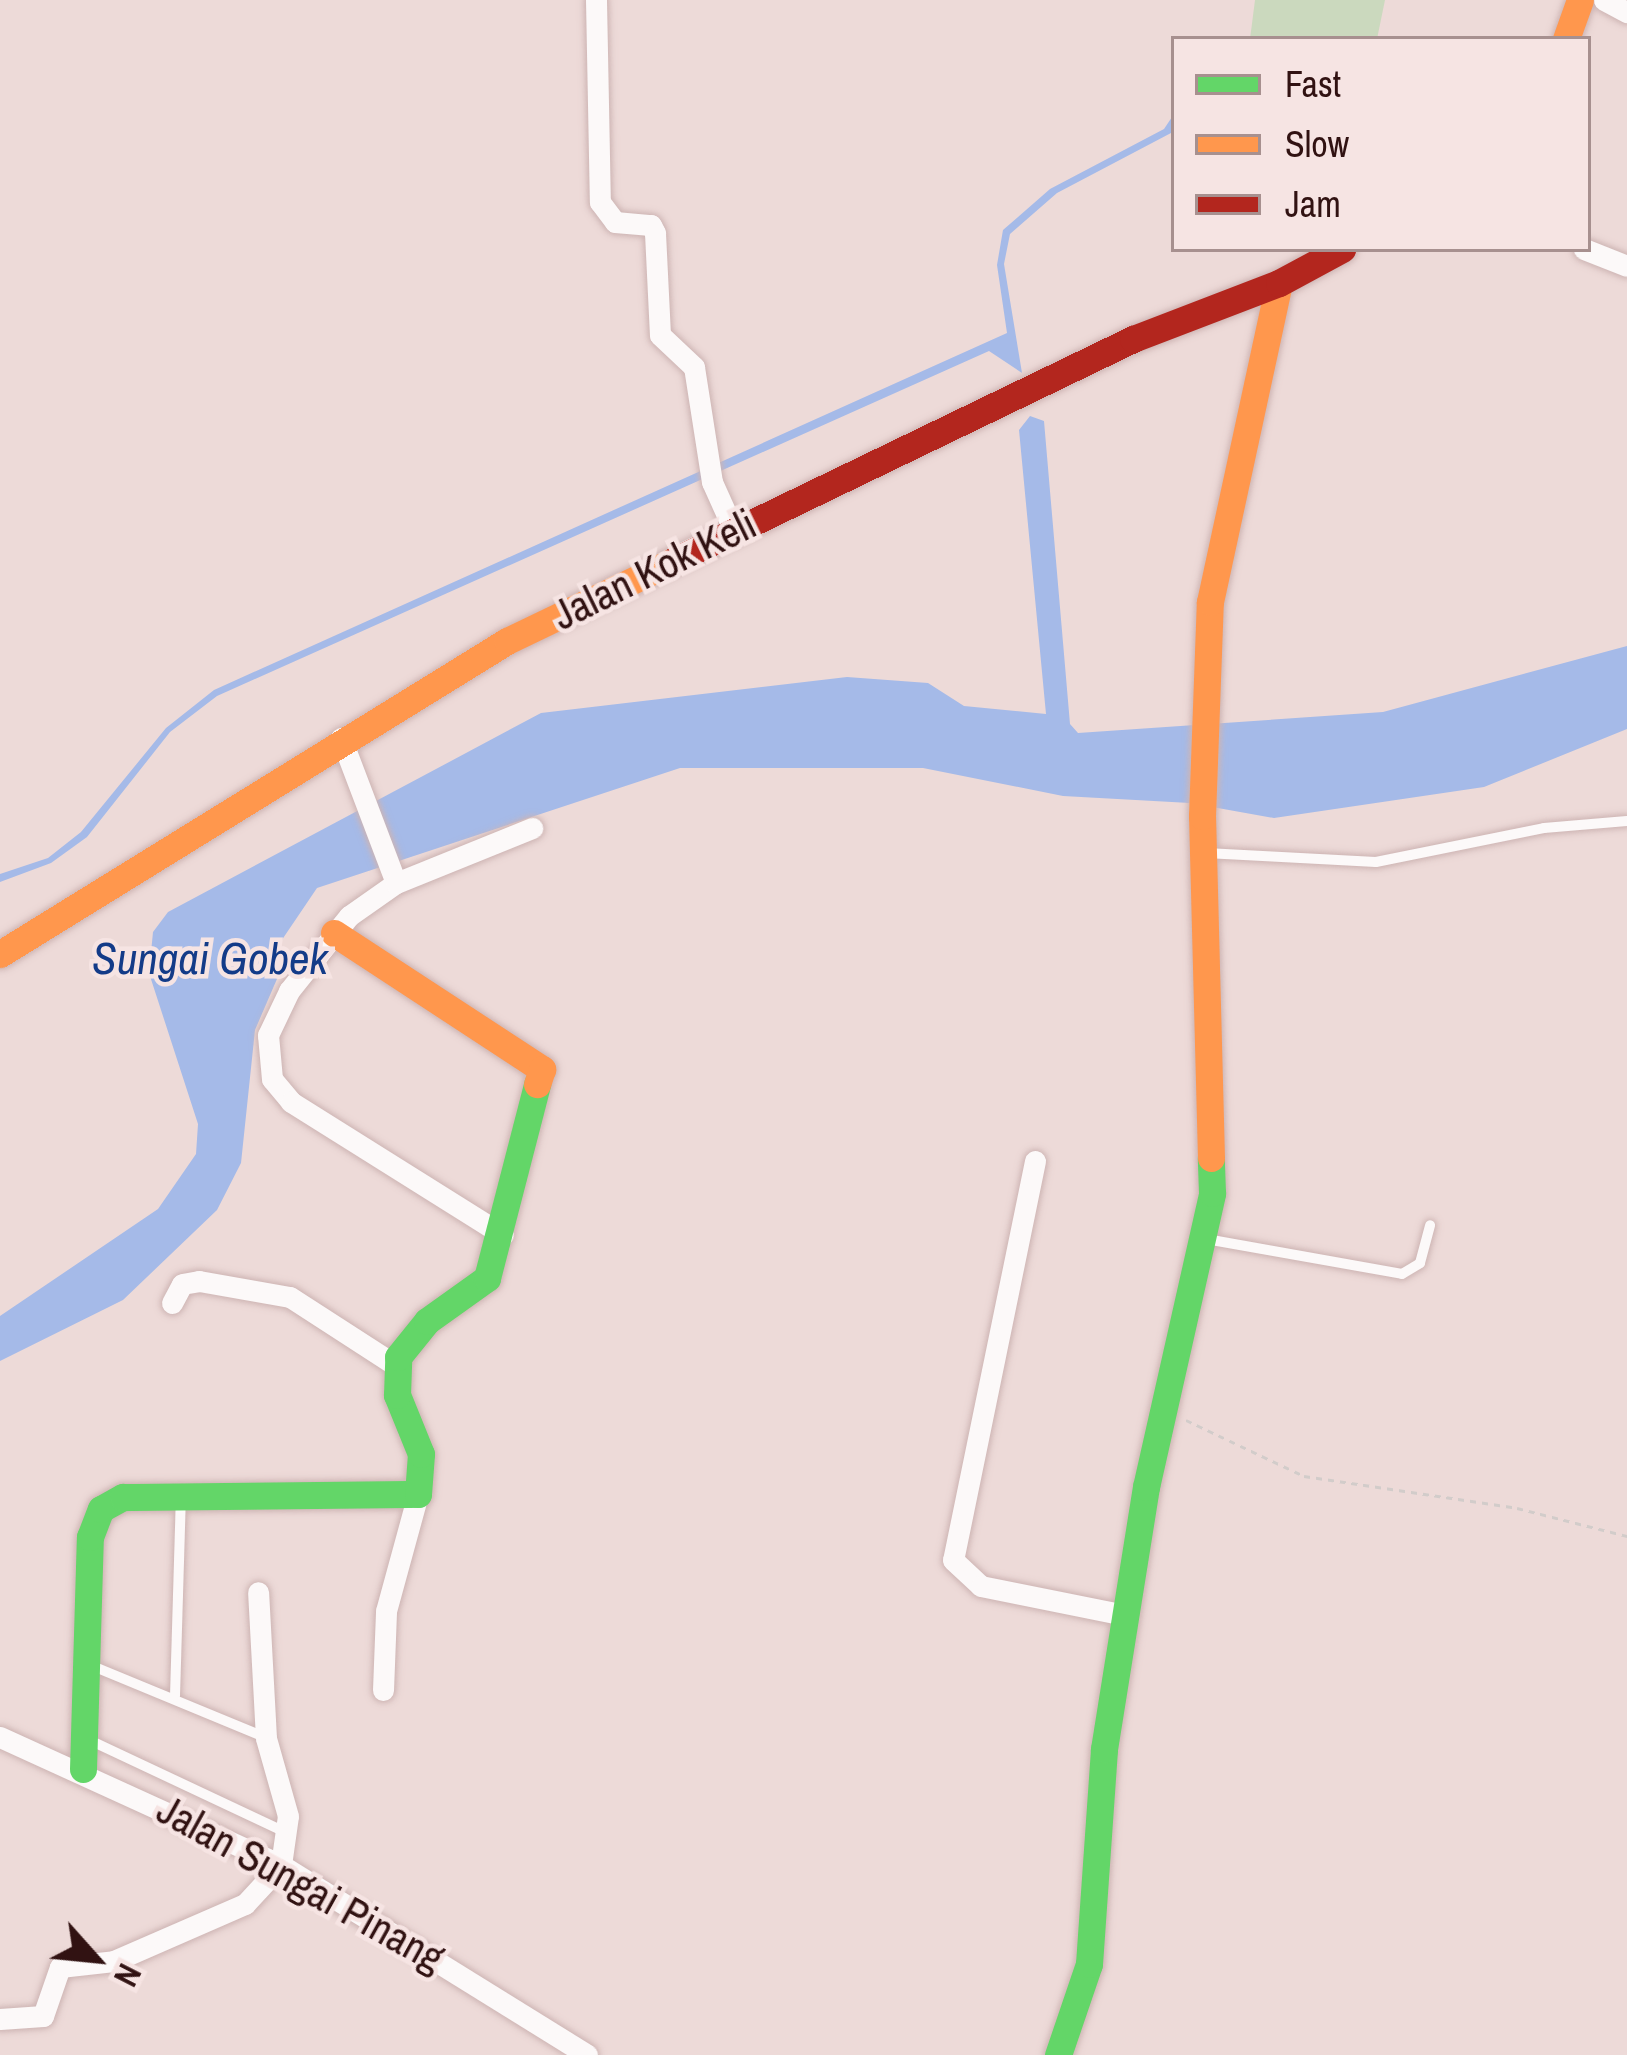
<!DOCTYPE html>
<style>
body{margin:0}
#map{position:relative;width:1627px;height:2055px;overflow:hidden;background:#eddad8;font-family:"Archivo Narrow",sans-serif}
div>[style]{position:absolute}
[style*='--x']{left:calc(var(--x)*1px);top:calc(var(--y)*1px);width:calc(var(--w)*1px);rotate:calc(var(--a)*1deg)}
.green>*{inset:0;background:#cbd9be}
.water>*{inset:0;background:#a5bae8}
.path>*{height:3px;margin-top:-1.5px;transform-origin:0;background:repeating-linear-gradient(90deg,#d2ccca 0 6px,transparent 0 12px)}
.roads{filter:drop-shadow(0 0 3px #cdb4b3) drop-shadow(0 0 3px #cdb4b3)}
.lane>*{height:10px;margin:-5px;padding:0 5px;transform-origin:5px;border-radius:5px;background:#fcf9f9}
.street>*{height:21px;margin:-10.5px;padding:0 10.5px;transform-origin:10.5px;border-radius:10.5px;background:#fcf9f9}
.fast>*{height:27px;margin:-13.5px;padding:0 13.5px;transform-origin:13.5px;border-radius:13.5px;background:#63d668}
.slow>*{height:27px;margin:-13.5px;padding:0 13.5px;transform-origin:13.5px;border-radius:13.5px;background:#ff974d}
.jam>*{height:27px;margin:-13.5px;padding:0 13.5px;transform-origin:13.5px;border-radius:13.5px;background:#b3261e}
span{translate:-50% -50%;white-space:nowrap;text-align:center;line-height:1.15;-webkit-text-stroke:9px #f6e4e3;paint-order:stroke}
.street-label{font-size:42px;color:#311212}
.water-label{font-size:45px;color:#133b88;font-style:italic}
.legend{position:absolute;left:1171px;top:36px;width:420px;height:216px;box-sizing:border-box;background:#f6e4e3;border:3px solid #a7908f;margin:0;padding:15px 21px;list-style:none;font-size:36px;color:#311212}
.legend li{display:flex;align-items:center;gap:24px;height:60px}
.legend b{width:60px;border:3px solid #a7908f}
.north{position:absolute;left:36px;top:1899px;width:120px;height:120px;-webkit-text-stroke:9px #f6e4e3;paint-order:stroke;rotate:117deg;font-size:33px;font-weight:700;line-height:48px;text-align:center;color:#311212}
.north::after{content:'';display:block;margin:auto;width:42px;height:54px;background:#311212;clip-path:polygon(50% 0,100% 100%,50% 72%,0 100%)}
</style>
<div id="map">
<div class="green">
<i style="clip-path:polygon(1255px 0,1385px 0,1377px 39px,1250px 39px)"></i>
</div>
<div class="water">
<i style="clip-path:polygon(1174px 114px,1171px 133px,1057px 193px,1010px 234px,1004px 264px,1022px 373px,989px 351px,217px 696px,170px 732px,87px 837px,51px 863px,0 882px,0 874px,48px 858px,81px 832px,166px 728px,214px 690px,1007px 333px,997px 265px,1003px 230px,1050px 189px,1164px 129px)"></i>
<i style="clip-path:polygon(1030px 416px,1044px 421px,1070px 724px,1078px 733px,1383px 712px,1627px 646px,1627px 729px,1484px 787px,1274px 818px,1190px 803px,1063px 796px,923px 768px,680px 768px,317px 888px,271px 956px,280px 972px,255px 1030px,241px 1163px,217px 1210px,123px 1300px,0 1361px,0 1316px,158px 1209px,196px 1154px,198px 1124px,149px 973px,153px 932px,168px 912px,541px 713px,847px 677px,928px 683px,964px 706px,1046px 714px,1019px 430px)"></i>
</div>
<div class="path">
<i style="--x:1186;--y:1420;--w:131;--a:25.4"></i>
<i style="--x:1304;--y:1476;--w:215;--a:8.5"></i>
<i style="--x:1517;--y:1508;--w:114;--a:14.3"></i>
</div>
<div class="roads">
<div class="lane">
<i style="--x:1206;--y:853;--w:170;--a:3"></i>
<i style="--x:1376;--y:862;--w:171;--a:-11.4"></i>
<i style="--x:1544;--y:828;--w:83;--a:-4.8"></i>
<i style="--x:1206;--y:1239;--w:199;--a:10.1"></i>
<i style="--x:1402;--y:1274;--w:21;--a:-31"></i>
<i style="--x:1420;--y:1263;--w:39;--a:-75"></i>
<i style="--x:90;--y:1665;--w:189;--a:22.4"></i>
<i style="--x:175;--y:1696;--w:197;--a:-88.3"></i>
<i style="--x:85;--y:1738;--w:221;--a:25.2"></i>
</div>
<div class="street">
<i style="--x:596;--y:0;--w:202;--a:88.9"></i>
<i style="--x:600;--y:202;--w:25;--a:53"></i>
<i style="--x:615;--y:222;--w:36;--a:5"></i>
<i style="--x:651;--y:225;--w:9;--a:63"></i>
<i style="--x:655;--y:233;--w:102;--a:87.2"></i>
<i style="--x:660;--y:335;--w:47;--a:43.3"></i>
<i style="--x:694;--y:367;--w:116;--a:81.1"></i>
<i style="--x:712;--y:482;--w:54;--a:65.8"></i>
<i style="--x:1604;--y:0;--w:26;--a:28"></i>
<i style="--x:1584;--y:249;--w:46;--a:21.6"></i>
<i style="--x:341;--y:738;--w:155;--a:69.2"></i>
<i style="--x:396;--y:883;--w:57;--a:144.9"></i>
<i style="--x:349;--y:916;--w:96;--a:128.7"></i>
<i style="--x:289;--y:991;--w:49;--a:115.5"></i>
<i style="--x:268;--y:1035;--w:44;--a:84.8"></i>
<i style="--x:272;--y:1079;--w:30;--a:50"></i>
<i style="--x:291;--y:1102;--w:250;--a:32.1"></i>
<i style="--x:396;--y:883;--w:147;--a:-22"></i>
<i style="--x:1035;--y:1161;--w:407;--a:101.6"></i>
<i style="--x:953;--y:1560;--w:38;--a:43"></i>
<i style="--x:981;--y:1586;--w:147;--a:11.4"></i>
<i style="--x:172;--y:1303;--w:21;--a:-62"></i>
<i style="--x:182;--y:1284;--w:17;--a:-10"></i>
<i style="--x:199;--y:1281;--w:92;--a:10"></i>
<i style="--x:290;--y:1297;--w:125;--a:32.9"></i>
<i style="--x:383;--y:1690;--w:79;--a:-87.8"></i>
<i style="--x:386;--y:1611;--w:121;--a:-74.7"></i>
<i style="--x:0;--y:1737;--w:309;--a:24.5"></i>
<i style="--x:281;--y:1865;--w:360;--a:31.8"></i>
<i style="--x:0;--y:2019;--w:43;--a:-4"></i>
<i style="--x:43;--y:2016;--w:52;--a:-70.9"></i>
<i style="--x:60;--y:1967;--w:54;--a:-6.3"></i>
<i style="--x:114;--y:1961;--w:143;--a:-23.5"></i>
<i style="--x:245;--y:1904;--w:53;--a:-47.3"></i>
<i style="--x:281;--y:1865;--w:49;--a:-81.9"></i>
<i style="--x:288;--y:1816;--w:81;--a:-105.8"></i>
<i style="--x:266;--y:1738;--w:146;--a:-93.1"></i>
</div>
<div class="fast">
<i style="--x:83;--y:1769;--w:232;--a:-88.3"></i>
<i style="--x:90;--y:1537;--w:30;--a:-69"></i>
<i style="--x:101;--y:1509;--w:25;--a:-29"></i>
<i style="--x:123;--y:1497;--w:295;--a:-0.6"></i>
<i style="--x:418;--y:1494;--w:40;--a:-85.7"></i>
<i style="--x:421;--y:1454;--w:64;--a:-112.1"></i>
<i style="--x:397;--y:1395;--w:38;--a:-88"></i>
<i style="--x:398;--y:1357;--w:46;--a:-51.1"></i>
<i style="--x:427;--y:1321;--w:74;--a:-35.6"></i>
<i style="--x:487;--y:1278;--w:200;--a:-75.5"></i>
<i style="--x:1058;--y:2055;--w:96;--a:-71.2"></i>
<i style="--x:1089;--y:1964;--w:216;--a:-86"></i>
<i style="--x:1104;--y:1749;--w:265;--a:-80.9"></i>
<i style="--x:1146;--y:1487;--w:301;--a:-77.3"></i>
<i style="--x:1212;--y:1193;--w:35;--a:-92"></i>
</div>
<div class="slow">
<i style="--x:1566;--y:39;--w:41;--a:-70.3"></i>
<i style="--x:334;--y:933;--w:249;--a:33.2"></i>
<i style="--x:542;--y:1069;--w:16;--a:108"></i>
<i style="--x:0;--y:954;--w:596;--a:-31.69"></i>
<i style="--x:507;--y:641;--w:187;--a:-25.7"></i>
<i style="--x:1211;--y:1158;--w:342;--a:-91.5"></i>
<i style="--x:1202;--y:816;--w:214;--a:-87.9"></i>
<i style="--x:1210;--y:602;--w:326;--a:-77.8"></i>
</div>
<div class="jam">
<i style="--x:675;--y:560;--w:509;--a:-25.76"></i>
<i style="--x:1133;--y:339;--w:156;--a:-21"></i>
<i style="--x:1279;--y:283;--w:72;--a:-28.4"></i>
</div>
</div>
<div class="street-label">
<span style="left:654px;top:569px;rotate:-26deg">Jalan Kok Keli</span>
<span style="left:301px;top:1883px;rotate:29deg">Jalan Sungai Pinang</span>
</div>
<div class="water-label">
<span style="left:210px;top:958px">Sungai Gobek</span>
</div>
<ul class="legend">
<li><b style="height:15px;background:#63d668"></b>Fast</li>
<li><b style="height:15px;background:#ff974d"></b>Slow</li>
<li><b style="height:15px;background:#b3261e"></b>Jam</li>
</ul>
<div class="north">N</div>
</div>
